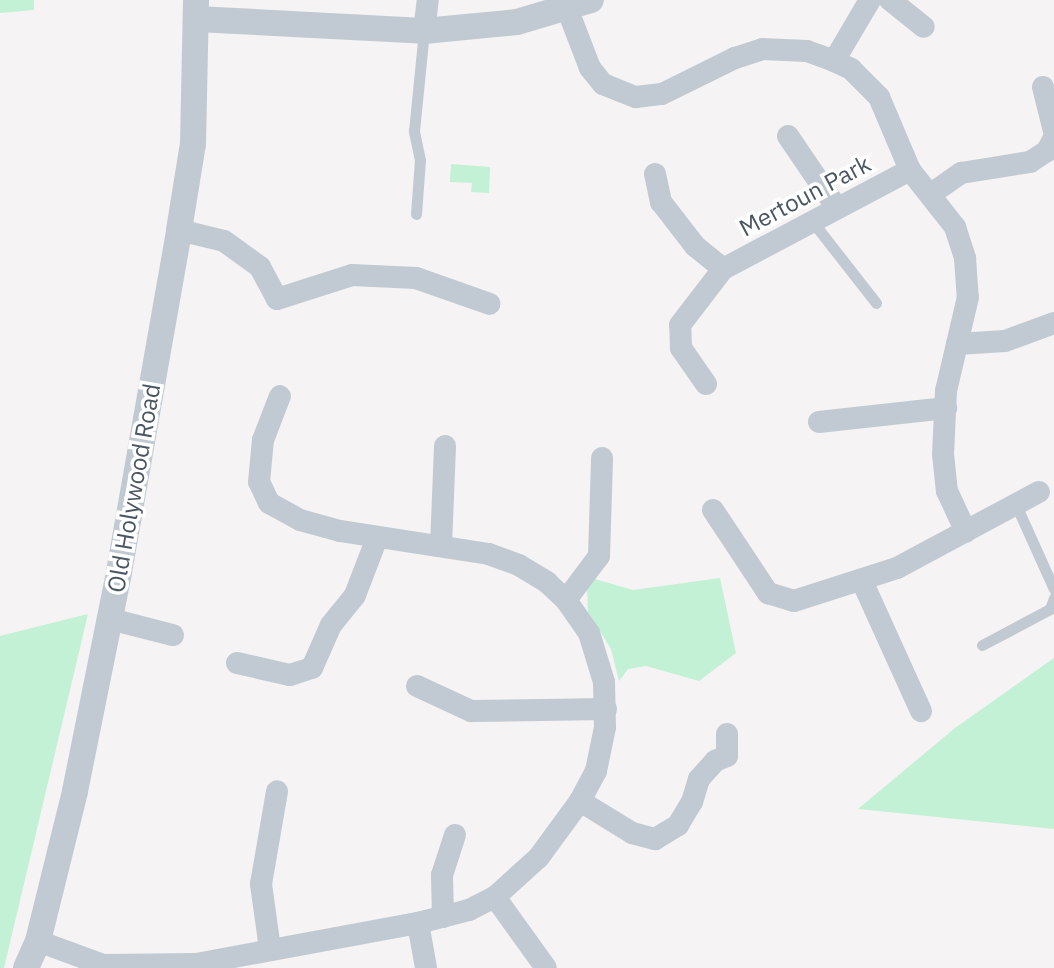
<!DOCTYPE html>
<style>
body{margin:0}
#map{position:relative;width:1054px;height:968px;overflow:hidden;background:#f5f3f3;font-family:"IBM Plex Sans",sans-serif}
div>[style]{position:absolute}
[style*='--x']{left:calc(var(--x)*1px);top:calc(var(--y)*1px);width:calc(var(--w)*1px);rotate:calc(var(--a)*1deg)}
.green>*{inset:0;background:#c3f1d5}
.service>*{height:11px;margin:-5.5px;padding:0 5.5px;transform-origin:5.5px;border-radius:5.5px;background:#c1cad2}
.minor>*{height:22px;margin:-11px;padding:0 11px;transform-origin:11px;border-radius:11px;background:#c1cad2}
.tertiary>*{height:26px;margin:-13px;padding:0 13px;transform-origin:13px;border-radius:13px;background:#c1cad2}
span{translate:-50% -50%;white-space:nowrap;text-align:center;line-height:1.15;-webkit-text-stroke:7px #fff;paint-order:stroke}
.street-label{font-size:24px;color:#4a5661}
</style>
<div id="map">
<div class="green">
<i style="clip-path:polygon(0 0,34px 0,34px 10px,0 13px)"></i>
<i style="clip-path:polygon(451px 164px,490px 167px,489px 193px,471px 192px,472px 183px,450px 182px)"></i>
<i style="clip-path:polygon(720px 578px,736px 653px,699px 681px,646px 666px,628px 669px,619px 681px,611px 649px,588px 612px,587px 588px,595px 579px,633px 590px)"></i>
<i style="clip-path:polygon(88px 614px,4px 968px,0 968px,0 636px)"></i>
<i style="clip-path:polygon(1054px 658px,1054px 829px,858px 809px,955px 728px)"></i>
</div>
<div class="service">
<i style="--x:416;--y:214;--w:54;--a:-85.8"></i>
<i style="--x:420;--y:160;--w:30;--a:-102"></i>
<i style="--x:414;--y:131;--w:100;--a:-84.3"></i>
<i style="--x:812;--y:221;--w:104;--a:52"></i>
<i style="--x:1016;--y:505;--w:92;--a:65.7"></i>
<i style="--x:982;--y:645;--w:77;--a:-27.9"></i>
<i style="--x:1050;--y:609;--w:12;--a:-70"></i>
</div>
<div class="minor">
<i style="--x:890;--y:0;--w:43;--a:38.5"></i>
<i style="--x:567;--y:8;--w:64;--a:69"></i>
<i style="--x:590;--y:68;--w:21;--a:51"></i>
<i style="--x:603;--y:84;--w:35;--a:22"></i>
<i style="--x:636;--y:97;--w:26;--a:-7"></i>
<i style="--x:662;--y:94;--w:81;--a:-26.3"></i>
<i style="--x:735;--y:58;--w:28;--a:-18"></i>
<i style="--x:762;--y:49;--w:45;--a:2.5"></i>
<i style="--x:807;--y:51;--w:29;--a:20"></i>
<i style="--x:834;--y:61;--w:19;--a:25"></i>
<i style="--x:851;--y:69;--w:40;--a:45"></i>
<i style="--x:879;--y:97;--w:79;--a:67"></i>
<i style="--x:910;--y:170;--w:73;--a:51.7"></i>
<i style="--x:955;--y:227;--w:33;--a:72"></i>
<i style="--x:965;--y:258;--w:39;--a:86"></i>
<i style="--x:968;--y:297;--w:97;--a:103.2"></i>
<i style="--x:946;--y:391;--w:63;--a:92.7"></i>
<i style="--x:943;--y:454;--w:37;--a:84"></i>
<i style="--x:947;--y:491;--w:45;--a:65.1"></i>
<i style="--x:424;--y:31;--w:31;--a:-83"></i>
<i style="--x:834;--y:61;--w:71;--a:-59.5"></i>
<i style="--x:1043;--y:87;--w:45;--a:76"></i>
<i style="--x:788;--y:136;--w:87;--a:55.8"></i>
<i style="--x:655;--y:174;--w:29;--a:78"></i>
<i style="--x:661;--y:202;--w:56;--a:52.3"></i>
<i style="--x:695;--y:246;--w:36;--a:39"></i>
<i style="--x:723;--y:269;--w:212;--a:-27.9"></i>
<i style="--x:931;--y:194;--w:37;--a:-35"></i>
<i style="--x:961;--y:173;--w:70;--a:-9.1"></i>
<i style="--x:1030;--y:162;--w:20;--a:-33"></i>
<i style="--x:1047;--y:151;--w:15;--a:-62"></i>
<i style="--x:179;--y:230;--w:46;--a:13.7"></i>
<i style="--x:224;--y:241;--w:44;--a:35.8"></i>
<i style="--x:260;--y:267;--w:36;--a:62"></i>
<i style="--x:277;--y:299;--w:79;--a:-17.7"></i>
<i style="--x:352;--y:275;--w:64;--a:2.7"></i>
<i style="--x:416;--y:278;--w:78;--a:19.4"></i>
<i style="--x:957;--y:344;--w:48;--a:-3.6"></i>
<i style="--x:1005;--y:341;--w:52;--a:-20.2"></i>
<i style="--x:706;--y:384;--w:44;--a:-124.8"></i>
<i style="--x:681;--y:348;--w:23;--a:-92"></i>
<i style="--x:680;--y:325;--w:71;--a:-52.5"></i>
<i style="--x:819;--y:422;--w:128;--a:-6.3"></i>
<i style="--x:713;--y:510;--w:100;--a:56.5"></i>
<i style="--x:768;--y:593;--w:27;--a:17"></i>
<i style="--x:794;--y:601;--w:108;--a:-17.8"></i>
<i style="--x:897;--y:568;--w:161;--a:-28.2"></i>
<i style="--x:441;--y:546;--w:100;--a:-87.7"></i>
<i style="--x:862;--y:581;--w:143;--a:65.6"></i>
<i style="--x:566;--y:600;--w:55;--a:-53.1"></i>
<i style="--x:599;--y:556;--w:98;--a:-88.2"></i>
<i style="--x:110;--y:619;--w:65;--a:14.3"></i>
<i style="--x:237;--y:663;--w:54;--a:12.8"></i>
<i style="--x:290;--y:675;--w:23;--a:-18"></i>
<i style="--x:312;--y:668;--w:47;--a:-66.2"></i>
<i style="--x:331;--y:625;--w:38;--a:-51"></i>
<i style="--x:355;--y:595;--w:61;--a:-68.9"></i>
<i style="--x:417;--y:686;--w:60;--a:24.8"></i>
<i style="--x:471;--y:711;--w:135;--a:-0.8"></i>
<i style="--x:580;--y:801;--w:61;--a:31.6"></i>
<i style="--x:632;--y:833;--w:24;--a:15"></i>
<i style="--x:655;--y:839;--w:27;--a:-31"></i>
<i style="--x:678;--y:825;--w:27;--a:-59"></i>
<i style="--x:692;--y:802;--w:24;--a:-73"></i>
<i style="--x:699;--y:779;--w:24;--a:-48"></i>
<i style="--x:715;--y:761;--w:13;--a:-23"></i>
<i style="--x:727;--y:756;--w:22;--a:-90"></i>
<i style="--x:495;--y:897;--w:87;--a:54.3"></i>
<i style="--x:443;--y:917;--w:42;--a:-91.4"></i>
<i style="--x:442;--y:875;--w:42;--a:-72"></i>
<i style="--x:418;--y:923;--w:46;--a:79.9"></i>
<i style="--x:38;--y:941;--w:69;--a:20.3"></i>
<i style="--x:103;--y:965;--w:93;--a:-0.6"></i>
<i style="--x:196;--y:964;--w:226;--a:-10.5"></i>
<i style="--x:418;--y:923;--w:53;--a:-14.3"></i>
<i style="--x:469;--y:910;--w:29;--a:-27"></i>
<i style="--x:495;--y:897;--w:59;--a:-42.3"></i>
<i style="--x:539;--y:857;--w:69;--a:-53.8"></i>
<i style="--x:580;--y:801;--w:34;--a:-62"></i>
<i style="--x:596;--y:771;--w:45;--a:-78.4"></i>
<i style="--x:605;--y:727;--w:45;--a:-91.3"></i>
<i style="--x:604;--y:682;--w:51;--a:-107"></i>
<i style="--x:589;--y:633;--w:40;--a:-124.9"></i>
<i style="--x:566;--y:600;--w:26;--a:-137"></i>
<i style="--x:547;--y:582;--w:33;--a:-149"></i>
<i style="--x:519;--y:565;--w:32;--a:-160"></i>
<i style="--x:489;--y:554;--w:151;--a:-171.2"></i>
<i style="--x:340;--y:531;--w:41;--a:-164.6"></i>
<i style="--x:300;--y:520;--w:35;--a:-151"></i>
<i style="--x:269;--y:503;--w:23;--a:-115"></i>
<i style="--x:259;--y:482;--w:42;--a:-84.6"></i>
<i style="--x:263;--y:440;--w:47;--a:-68.9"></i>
<i style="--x:270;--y:949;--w:66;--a:-97.9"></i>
<i style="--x:261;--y:884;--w:94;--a:-80.2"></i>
</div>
<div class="tertiary">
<i style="--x:197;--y:19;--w:227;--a:3"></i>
<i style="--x:424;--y:31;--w:93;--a:-5.5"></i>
<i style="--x:517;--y:22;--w:77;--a:-16.6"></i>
<i style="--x:26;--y:968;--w:30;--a:-66"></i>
<i style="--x:38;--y:941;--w:154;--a:-76.1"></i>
<i style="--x:75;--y:791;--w:223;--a:-78.6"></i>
<i style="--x:119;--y:572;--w:347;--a:-80"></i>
<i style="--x:179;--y:230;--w:87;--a:-80.8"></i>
<i style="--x:193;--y:144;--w:144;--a:-88.8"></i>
</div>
<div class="street-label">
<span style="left:805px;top:196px;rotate:-28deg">Mertoun Park</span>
<span style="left:134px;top:488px;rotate:-80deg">Old Holywood Road</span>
</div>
</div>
